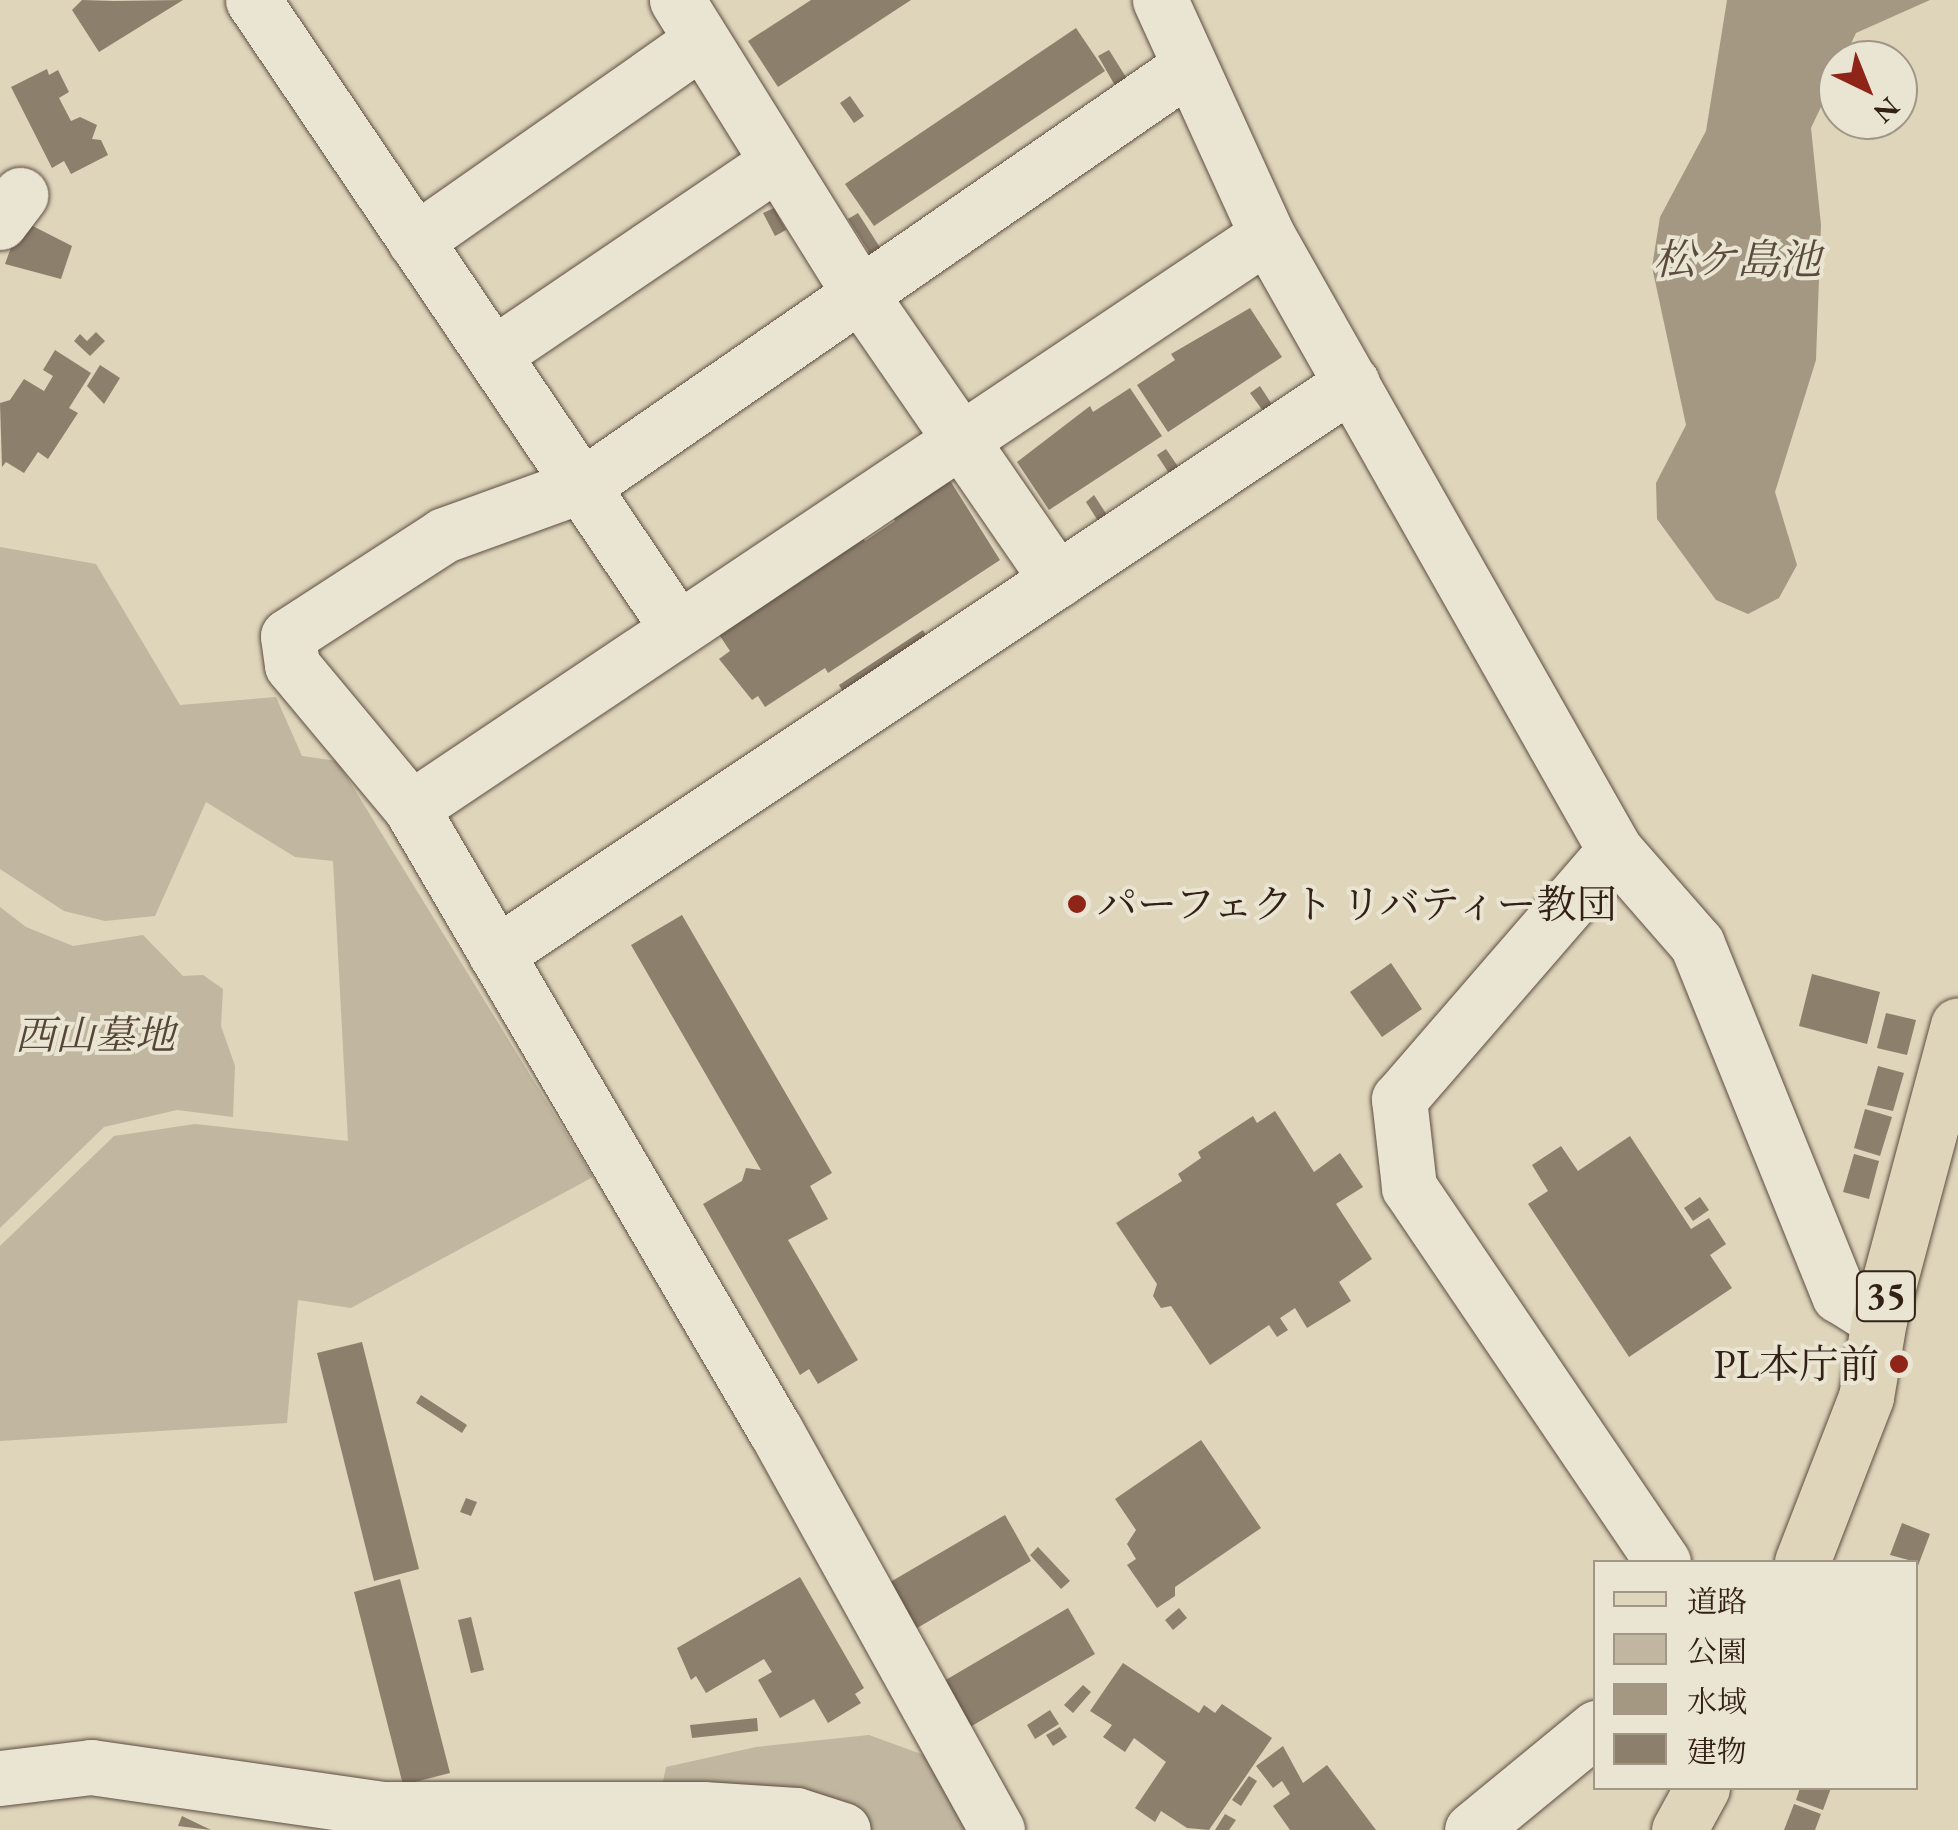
<!DOCTYPE html>
<meta charset="utf-8">
<style>
body{margin:0}
#map{position:relative;width:1958px;height:1830px;overflow:hidden;background:#ded5bb;font-family:"EB Garamond","Noto Serif JP",serif}
div>[style]{position:absolute}
[style*='--x']{left:calc(var(--x)*1px);top:calc(var(--y)*1px);width:calc(var(--w)*1px);rotate:calc(var(--a)*1deg)}
.green>*{inset:0;background:#c1b69f}
.water>*{inset:0;background:#a49883}
.building>*{inset:0;background:#8c7f6c}
.roads{filter:drop-shadow(0 0 2px #5e4e40) drop-shadow(0 0 2px #5e4e40)}
.minor>*{height:55px;margin:-27.5px;padding:0 27.5px;transform-origin:27.5px;border-radius:27.5px;background:#eae4d3}
.major>*{height:55px;margin:-27.5px;padding:0 27.5px;transform-origin:27.5px;border-radius:27.5px;background:#ded5bb}
.dots>*{width:28px;height:28px;translate:-50% -50%;box-sizing:border-box;border:5px solid #eae4d3;border-radius:50%}
span{translate:-50% -50%;white-space:nowrap;text-align:center;line-height:1.15;-webkit-text-stroke:8px #eae4d3;paint-order:stroke}
.shield-label span{padding:2px 8px;background:#eae4d3;border:2px solid;border-radius:8px;-webkit-text-stroke-width:0}
.shield-label{font-size:38px;color:#332117;font-weight:700}
.poi-label{font-size:40px;color:#332117}
.left{translate:0 -50%;text-align:left}
.right{translate:-100% -50%;text-align:right}
.park-label{font-size:40px;color:#564639;font-style:italic}
.water-label{font-size:42px;color:#5b4b3d;font-style:italic}
.legend{position:absolute;left:1593px;top:1560px;width:325px;height:230px;box-sizing:border-box;background:#eae4d3;border:2px solid #a19688;margin:0;padding:12px 18px;list-style:none;font-size:30px;color:#332117}
.legend li{display:flex;align-items:center;gap:20px;height:50px}
.legend b{width:50px;border:2px solid #a19688}
.north{position:absolute;left:1818px;top:40px;width:100px;height:100px;box-sizing:border-box;background:#eae4d3;border:2px solid #a19688;border-radius:50%;rotate:137deg;font-size:28px;font-weight:700;line-height:40px;text-align:center;color:#332117}
.north::after{content:'';display:block;margin:auto;width:35px;height:45px;background:#8f2418;clip-path:polygon(50% 0,100% 100%,50% 72%,0 100%)}
</style>
<div id="map">
<div class="green">
<i style="clip-path:polygon(0 547px,96px 564px,180px 705px,276px 697px,302px 756px,337px 761px,593px 1177px,351px 1308px,298px 1300px,287px 1423px,0 1441px,0 1246px,114px 1136px,195px 1124px,348px 1141px,333px 861px,295px 857px,206px 802px,155px 916px,105px 921px,64px 911px,0 869px)"></i>
<i style="clip-path:polygon(0 907px,26px 927px,73px 946px,143px 935px,183px 976px,203px 975px,223px 989px,221px 1026px,235px 1066px,233px 1117px,177px 1110px,104px 1127px,0 1228px)"></i>
<i style="clip-path:polygon(869px 1735px,990px 1779px,1025px 1830px,653px 1830px,666px 1767px,756px 1747px)"></i>
</div>
<div class="water">
<i style="clip-path:polygon(1727px 0,1930px 0,1856px 33px,1811px 128px,1821px 225px,1816px 360px,1775px 492px,1797px 565px,1779px 598px,1748px 614px,1716px 600px,1657px 519px,1656px 483px,1686px 425px,1652px 267px,1660px 217px,1706px 131px)"></i>
</div>
<div class="building">
<i style="clip-path:polygon(82px 0,114px 1px,183px 0,99px 52px,72px 10px)"></i>
<i style="clip-path:polygon(811px 0,911px 0,778px 87px,748px 41px)"></i>
<i style="clip-path:polygon(1076px 28px,1105px 71px,874px 226px,845px 184px)"></i>
<i style="clip-path:polygon(1109px 50px,1129px 82px,1117px 89px,1098px 56px)"></i>
<i style="clip-path:polygon(47px 69px,49px 75px,58px 70px,69px 92px,59px 98px,71px 121px,80px 117px,97px 125px,92px 139px,101px 140px,108px 155px,71px 174px,64px 161px,52px 168px,11px 87px)"></i>
<i style="clip-path:polygon(850px 96px,864px 116px,854px 123px,840px 103px)"></i>
<i style="clip-path:polygon(774px 208px,786px 230px,775px 236px,763px 213px)"></i>
<i style="clip-path:polygon(858px 213px,881px 249px,871px 255px,848px 219px)"></i>
<i style="clip-path:polygon(21px 220px,72px 246px,61px 279px,5px 264px)"></i>
<i style="clip-path:polygon(1250px 308px,1282px 357px,1168px 432px,1137px 385px,1175px 360px,1171px 354px)"></i>
<i style="clip-path:polygon(96px 332px,105px 341px,90px 356px,74px 341px,80px 334px,87px 341px)"></i>
<i style="clip-path:polygon(55px 350px,91px 373px,69px 408px,78px 413px,48px 459px,38px 452px,24px 473px,6px 462px,2px 467px,0 403px,10px 400px,24px 379px,44px 391px,53px 376px,43px 370px)"></i>
<i style="clip-path:polygon(100px 365px,120px 378px,104px 404px,87px 386px)"></i>
<i style="clip-path:polygon(1260px 386px,1275px 409px,1266px 415px,1250px 393px)"></i>
<i style="clip-path:polygon(1130px 388px,1162px 436px,1049px 510px,1017px 462px,1090px 406px,1093px 412px)"></i>
<i style="clip-path:polygon(1166px 449px,1181px 471px,1172px 478px,1157px 455px)"></i>
<i style="clip-path:polygon(944px 481px,951px 482px,1000px 560px,828px 673px,825px 668px,765px 707px,758px 696px,752px 700px,719px 659px,730px 651px,716px 630px,861px 535px,865px 541px,895px 521px,891px 515px)"></i>
<i style="clip-path:polygon(1094px 495px,1109px 518px,1100px 524px,1086px 502px)"></i>
<i style="clip-path:polygon(923px 630px,928px 639px,844px 693px,839px 685px)"></i>
<i style="clip-path:polygon(682px 915px,832px 1173px,810px 1186px,828px 1219px,788px 1240px,858px 1360px,818px 1384px,809px 1369px,800px 1375px,703px 1204px,742px 1181px,746px 1168px,761px 1170px,631px 945px)"></i>
<i style="clip-path:polygon(1391px 963px,1422px 1009px,1382px 1037px,1350px 992px)"></i>
<i style="clip-path:polygon(1812px 974px,1880px 992px,1867px 1044px,1799px 1026px)"></i>
<i style="clip-path:polygon(1886px 1013px,1916px 1020px,1907px 1055px,1877px 1048px)"></i>
<i style="clip-path:polygon(1878px 1066px,1904px 1073px,1893px 1111px,1867px 1105px)"></i>
<i style="clip-path:polygon(1865px 1109px,1892px 1117px,1880px 1156px,1854px 1148px)"></i>
<i style="clip-path:polygon(1275px 1111px,1314px 1172px,1340px 1153px,1363px 1187px,1336px 1204px,1372px 1259px,1339px 1282px,1351px 1301px,1307px 1328px,1295px 1308px,1280px 1318px,1288px 1330px,1277px 1337px,1269px 1325px,1210px 1365px,1171px 1306px,1161px 1308px,1153px 1296px,1157px 1284px,1116px 1223px,1182px 1181px,1178px 1174px,1201px 1158px,1198px 1152px,1253px 1116px,1257px 1123px)"></i>
<i style="clip-path:polygon(1630px 1136px,1691px 1229px,1709px 1218px,1726px 1244px,1710px 1255px,1732px 1288px,1629px 1357px,1528px 1204px,1548px 1191px,1532px 1165px,1561px 1146px,1578px 1171px)"></i>
<i style="clip-path:polygon(1854px 1154px,1879px 1161px,1869px 1199px,1843px 1192px)"></i>
<i style="clip-path:polygon(1700px 1197px,1709px 1210px,1693px 1221px,1684px 1208px)"></i>
<i style="clip-path:polygon(362px 1342px,419px 1569px,374px 1581px,317px 1353px)"></i>
<i style="clip-path:polygon(421px 1395px,467px 1425px,462px 1433px,416px 1403px)"></i>
<i style="clip-path:polygon(1201px 1440px,1261px 1528px,1175px 1587px,1175px 1596px,1157px 1608px,1127px 1565px,1136px 1559px,1127px 1544px,1136px 1530px,1115px 1499px)"></i>
<i style="clip-path:polygon(466px 1498px,477px 1502px,471px 1516px,460px 1512px)"></i>
<i style="clip-path:polygon(1005px 1515px,1031px 1561px,907px 1634px,880px 1588px)"></i>
<i style="clip-path:polygon(1902px 1523px,1930px 1534px,1916px 1571px,1916px 1562px,1890px 1555px)"></i>
<i style="clip-path:polygon(1038px 1547px,1070px 1581px,1061px 1589px,1030px 1555px)"></i>
<i style="clip-path:polygon(800px 1577px,864px 1688px,855px 1694px,861px 1703px,828px 1723px,814px 1699px,780px 1718px,758px 1680px,772px 1672px,764px 1659px,706px 1693px,696px 1676px,691px 1680px,677px 1648px)"></i>
<i style="clip-path:polygon(400px 1579px,450px 1773px,403px 1785px,354px 1592px)"></i>
<i style="clip-path:polygon(1068px 1608px,1095px 1654px,970px 1727px,944px 1681px)"></i>
<i style="clip-path:polygon(1179px 1608px,1187px 1618px,1173px 1630px,1165px 1620px)"></i>
<i style="clip-path:polygon(471px 1617px,484px 1670px,471px 1673px,458px 1620px)"></i>
<i style="clip-path:polygon(1123px 1663px,1199px 1713px,1204px 1705px,1215px 1713px,1222px 1704px,1272px 1738px,1209px 1830px,1187px 1828px,1161px 1811px,1155px 1822px,1135px 1808px,1166px 1762px,1134px 1738px,1125px 1752px,1103px 1737px,1112px 1725px,1090px 1711px)"></i>
<i style="clip-path:polygon(1083px 1685px,1091px 1692px,1073px 1713px,1064px 1705px)"></i>
<i style="clip-path:polygon(1050px 1710px,1059px 1724px,1035px 1739px,1027px 1725px)"></i>
<i style="clip-path:polygon(757px 1718px,758px 1731px,692px 1738px,690px 1725px)"></i>
<i style="clip-path:polygon(1060px 1727px,1067px 1737px,1053px 1746px,1046px 1735px)"></i>
<i style="clip-path:polygon(1283px 1746px,1303px 1783px,1327px 1765px,1376px 1830px,1290px 1830px,1273px 1806px,1290px 1794px,1282px 1781px,1273px 1788px,1256px 1766px)"></i>
<i style="clip-path:polygon(1249px 1776px,1257px 1781px,1241px 1806px,1232px 1800px)"></i>
<i style="clip-path:polygon(1800px 1788px,1831px 1788px,1823px 1810px,1796px 1800px)"></i>
<i style="clip-path:polygon(1794px 1804px,1821px 1814px,1815px 1830px,1784px 1830px)"></i>
<i style="clip-path:polygon(1225px 1814px,1236px 1820px,1229px 1830px,1215px 1830px)"></i>
<i style="clip-path:polygon(182px 1816px,211px 1830px,178px 1826px)"></i>
</div>
<div class="roads">
<div class="minor">
<i style="--x:253;--y:0;--w:759;--a:55.95"></i>
<i style="--x:677;--y:0;--w:343;--a:58.1"></i>
<i style="--x:858;--y:291;--w:351;--a:55.4"></i>
<i style="--x:1160;--y:0;--w:258;--a:65.5"></i>
<i style="--x:1267;--y:235;--w:707;--a:60.5"></i>
<i style="--x:1615;--y:850;--w:125;--a:48.9"></i>
<i style="--x:1697;--y:944;--w:379;--a:68"></i>
<i style="--x:1839;--y:1295;--w:47;--a:32"></i>
<i style="--x:0;--y:222;--w:34;--a:-53"></i>
<i style="--x:415;--y:241;--w:345;--a:-35"></i>
<i style="--x:494;--y:354;--w:341;--a:-34.1"></i>
<i style="--x:411;--y:808;--w:1030;--a:-33.8"></i>
<i style="--x:1615;--y:850;--w:330;--a:130.9"></i>
<i style="--x:1399;--y:1099;--w:89;--a:83.5"></i>
<i style="--x:1409;--y:1187;--w:453;--a:55.9"></i>
<i style="--x:496;--y:954;--w:1029;--a:-33.71"></i>
<i style="--x:0;--y:1778;--w:92;--a:-6.9"></i>
<i style="--x:91;--y:1767;--w:293;--a:8.2"></i>
<i style="--x:381;--y:1809;--w:322;--a:0"></i>
<i style="--x:703;--y:1809;--w:93;--a:3.7"></i>
<i style="--x:796;--y:1815;--w:49;--a:17.7"></i>
<i style="--x:997;--y:1830;--w:457;--a:-119"></i>
<i style="--x:775;--y:1430;--w:721;--a:-120.34"></i>
<i style="--x:411;--y:808;--w:186;--a:-129.8"></i>
<i style="--x:292;--y:665;--w:29;--a:-98"></i>
<i style="--x:288;--y:636;--w:186;--a:-32.9"></i>
<i style="--x:444;--y:535;--w:150;--a:-19.9"></i>
<i style="--x:585;--y:484;--w:732;--a:-34.65"></i>
<i style="--x:1472;--y:1830;--w:161;--a:-39.4"></i>
</div>
<div class="major">
<i style="--x:1802;--y:1562;--w:177;--a:-68.8"></i>
<i style="--x:1866;--y:1397;--w:78;--a:-80.4"></i>
<i style="--x:1879;--y:1320;--w:305;--a:-75"></i>
<i style="--x:1679;--y:1830;--w:48;--a:-61.3"></i>
</div>
</div>
<div class="dots">
<i style="left:1077px;top:904px;background:#8f2418"></i>
<i style="left:1899px;top:1364px;background:#8f2418"></i>
</div>
<div class="shield-label">
<span style="left:1886px;top:1296px">35</span>
</div>
<div class="poi-label">
<span class="left" style="left:1097px;top:904px">パーフェクト リバティー教団</span>
<span class="right" style="left:1879px;top:1364px">PL本庁前</span>
</div>
<div class="park-label">
<span style="left:95px;top:1035px">西山墓地</span>
</div>
<div class="water-label">
<span style="left:1737px;top:260px">松ケ島池</span>
</div>
<ul class="legend">
<li><b style="height:12px;background:#ded5bb"></b>道路</li>
<li><b style="height:28px;background:#c1b69f"></b>公園</li>
<li><b style="height:28px;background:#a49883"></b>水域</li>
<li><b style="height:28px;background:#8c7f6c"></b>建物</li>
</ul>
<div class="north">N</div>
</div>
